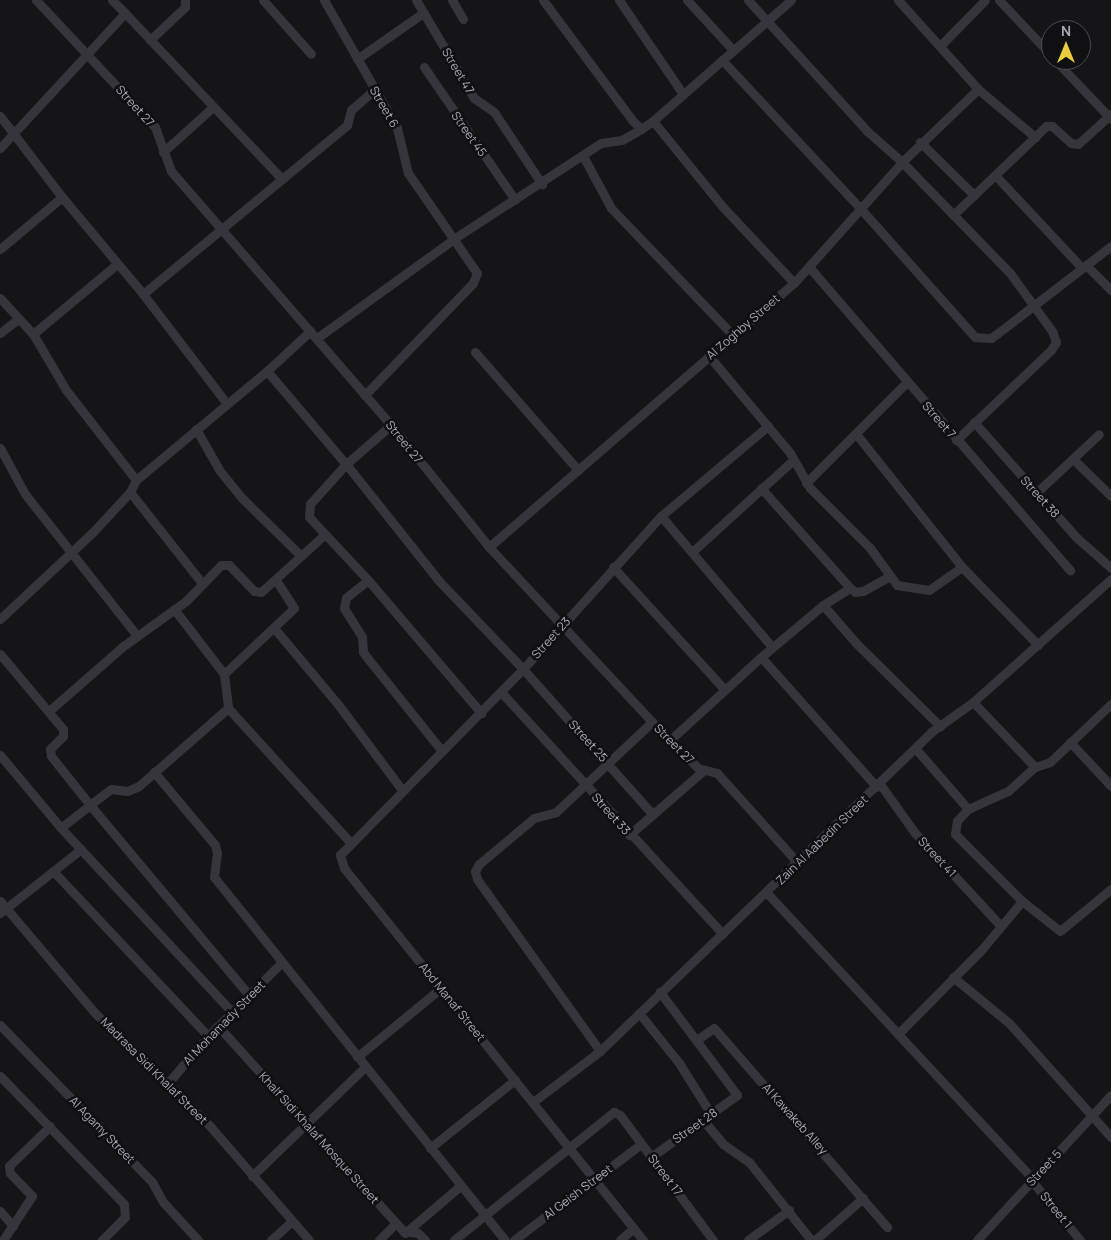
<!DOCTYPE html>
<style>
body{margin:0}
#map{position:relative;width:1111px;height:1240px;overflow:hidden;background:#151416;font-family:Manrope,sans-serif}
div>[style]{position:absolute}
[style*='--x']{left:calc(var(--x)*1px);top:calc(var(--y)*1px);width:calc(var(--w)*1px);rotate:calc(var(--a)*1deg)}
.minor>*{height:9px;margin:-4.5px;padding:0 4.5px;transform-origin:4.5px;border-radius:4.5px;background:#36353b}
span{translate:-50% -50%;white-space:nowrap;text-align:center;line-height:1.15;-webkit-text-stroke:5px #100f11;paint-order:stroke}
.street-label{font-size:12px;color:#a7a9b6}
.north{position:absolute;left:1041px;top:20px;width:50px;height:50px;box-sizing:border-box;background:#100f11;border:1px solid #4c4d53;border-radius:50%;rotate:0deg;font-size:14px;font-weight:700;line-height:20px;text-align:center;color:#a7a9b6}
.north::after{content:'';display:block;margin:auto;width:18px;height:22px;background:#ebcd37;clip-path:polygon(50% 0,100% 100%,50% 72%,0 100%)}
</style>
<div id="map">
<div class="minor">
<i style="--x:36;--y:0;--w:174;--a:46.9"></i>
<i style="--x:155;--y:127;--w:47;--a:70"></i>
<i style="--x:171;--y:171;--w:336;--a:49.1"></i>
<i style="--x:391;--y:425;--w:156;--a:51.2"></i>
<i style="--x:489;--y:547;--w:239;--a:47"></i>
<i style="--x:652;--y:722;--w:65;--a:45"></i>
<i style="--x:698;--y:768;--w:20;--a:15"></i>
<i style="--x:717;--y:773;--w:121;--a:48"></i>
<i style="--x:112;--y:0;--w:18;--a:45"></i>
<i style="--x:263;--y:0;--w:72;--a:48.4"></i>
<i style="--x:324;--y:0;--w:147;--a:60.3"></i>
<i style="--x:397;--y:128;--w:46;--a:76.3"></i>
<i style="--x:408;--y:173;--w:121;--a:55.4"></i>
<i style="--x:477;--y:273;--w:11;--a:112"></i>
<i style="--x:473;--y:283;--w:156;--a:134"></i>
<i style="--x:416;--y:0;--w:114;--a:59.4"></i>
<i style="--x:474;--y:98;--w:24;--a:35"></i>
<i style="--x:494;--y:112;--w:87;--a:56.3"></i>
<i style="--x:452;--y:0;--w:22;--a:60"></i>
<i style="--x:543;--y:0;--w:149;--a:53.4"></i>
<i style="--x:632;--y:120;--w:13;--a:45"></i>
<i style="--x:641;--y:129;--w:14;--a:-34"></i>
<i style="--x:619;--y:0;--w:114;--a:55.8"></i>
<i style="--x:687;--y:0;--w:68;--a:47.4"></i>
<i style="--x:748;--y:0;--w:177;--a:47.7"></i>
<i style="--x:867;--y:131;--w:47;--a:41.5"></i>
<i style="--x:902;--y:162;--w:155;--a:45.8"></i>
<i style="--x:1010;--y:273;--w:72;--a:54.1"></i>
<i style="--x:1052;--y:331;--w:12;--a:70"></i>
<i style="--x:1056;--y:342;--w:9;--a:122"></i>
<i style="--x:1051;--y:350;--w:131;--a:136.5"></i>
<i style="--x:791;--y:0;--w:184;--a:138.8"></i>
<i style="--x:653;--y:121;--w:109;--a:50.9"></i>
<i style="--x:722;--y:206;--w:105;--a:46.9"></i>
<i style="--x:898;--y:0;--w:120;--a:48"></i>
<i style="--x:978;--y:89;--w:75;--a:40.1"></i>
<i style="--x:1035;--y:137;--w:16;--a:-45"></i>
<i style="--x:1046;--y:126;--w:6;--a:0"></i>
<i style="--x:1052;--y:126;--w:25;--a:42"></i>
<i style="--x:1071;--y:143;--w:7;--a:8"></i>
<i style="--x:1078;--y:144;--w:45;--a:-42.3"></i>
<i style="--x:999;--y:0;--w:76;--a:46.6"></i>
<i style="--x:150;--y:40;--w:48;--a:-43.3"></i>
<i style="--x:185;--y:7;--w:7;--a:-90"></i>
<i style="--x:940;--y:46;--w:64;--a:-45.6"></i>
<i style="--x:357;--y:59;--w:80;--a:-34.9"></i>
<i style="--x:722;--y:60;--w:202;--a:47"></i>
<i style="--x:860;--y:208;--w:173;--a:48.3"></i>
<i style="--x:975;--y:337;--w:16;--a:4"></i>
<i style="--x:991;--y:338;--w:9;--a:-36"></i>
<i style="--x:998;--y:333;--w:143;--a:-37.6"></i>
<i style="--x:1055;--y:60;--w:81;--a:46.5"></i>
<i style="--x:424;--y:67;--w:161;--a:55.6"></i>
<i style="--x:0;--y:116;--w:102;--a:52.6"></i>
<i style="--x:62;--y:197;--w:126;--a:50.1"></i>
<i style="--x:143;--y:294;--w:265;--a:-39.6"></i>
<i style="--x:347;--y:125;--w:16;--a:-75"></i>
<i style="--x:351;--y:110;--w:30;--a:-41"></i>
<i style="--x:920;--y:142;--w:76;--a:44.5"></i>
<i style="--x:0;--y:148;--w:184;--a:-47.2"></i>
<i style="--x:125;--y:13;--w:228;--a:46.6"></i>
<i style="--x:163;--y:152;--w:67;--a:-42"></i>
<i style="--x:583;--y:156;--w:59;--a:61.7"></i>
<i style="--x:611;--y:208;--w:176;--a:46.2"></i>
<i style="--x:995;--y:175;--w:127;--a:46.9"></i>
<i style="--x:953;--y:215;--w:113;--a:-43.6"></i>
<i style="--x:0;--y:249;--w:81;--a:-40"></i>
<i style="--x:1086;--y:265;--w:35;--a:45"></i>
<i style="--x:810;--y:268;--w:399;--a:49.3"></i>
<i style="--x:143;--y:294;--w:138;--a:52.6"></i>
<i style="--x:0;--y:298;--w:49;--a:47.5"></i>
<i style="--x:33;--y:334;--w:65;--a:59.5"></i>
<i style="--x:66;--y:390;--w:114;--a:52.1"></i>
<i style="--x:0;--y:333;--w:23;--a:-38"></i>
<i style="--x:33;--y:334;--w:109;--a:-39.8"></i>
<i style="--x:317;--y:338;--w:170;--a:-35.9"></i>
<i style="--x:455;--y:238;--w:174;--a:-33.1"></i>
<i style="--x:601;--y:143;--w:21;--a:-8"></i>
<i style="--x:622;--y:140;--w:22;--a:-30"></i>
<i style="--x:475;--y:352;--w:157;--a:48.9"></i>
<i style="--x:709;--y:356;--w:126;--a:50.1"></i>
<i style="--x:790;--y:453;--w:40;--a:60.3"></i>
<i style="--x:810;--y:488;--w:85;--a:45"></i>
<i style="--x:870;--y:548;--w:46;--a:53.9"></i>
<i style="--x:897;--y:585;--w:32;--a:9"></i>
<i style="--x:929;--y:590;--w:40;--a:-34.9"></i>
<i style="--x:267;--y:371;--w:122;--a:49.7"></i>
<i style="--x:346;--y:464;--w:54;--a:132"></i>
<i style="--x:310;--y:504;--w:13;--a:94"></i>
<i style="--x:309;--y:517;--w:86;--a:46.9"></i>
<i style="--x:368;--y:580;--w:175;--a:49.6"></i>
<i style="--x:974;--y:422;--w:154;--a:48.4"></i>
<i style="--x:1076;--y:537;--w:47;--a:41.5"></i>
<i style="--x:391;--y:425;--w:60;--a:139.1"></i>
<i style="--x:346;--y:464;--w:149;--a:51.5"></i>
<i style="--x:439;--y:581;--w:122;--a:46.3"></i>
<i style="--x:523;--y:669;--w:194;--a:48.3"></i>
<i style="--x:196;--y:429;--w:48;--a:60.3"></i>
<i style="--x:220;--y:471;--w:36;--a:51"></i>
<i style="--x:243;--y:499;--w:81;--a:44.5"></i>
<i style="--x:857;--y:435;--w:169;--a:51.5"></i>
<i style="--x:962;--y:567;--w:109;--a:45.7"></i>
<i style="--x:0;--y:448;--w:52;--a:61.5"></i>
<i style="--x:25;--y:494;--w:181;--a:51.7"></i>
<i style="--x:1073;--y:459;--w:53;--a:44.2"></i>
<i style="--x:806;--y:483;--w:141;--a:-45"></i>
<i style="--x:761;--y:488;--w:134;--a:48.3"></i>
<i style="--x:130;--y:492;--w:115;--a:51.7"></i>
<i style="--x:1036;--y:493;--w:86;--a:-43.1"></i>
<i style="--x:661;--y:516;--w:172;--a:49.7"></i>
<i style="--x:489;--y:547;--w:403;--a:-40.9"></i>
<i style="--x:794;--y:283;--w:162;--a:-48.2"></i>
<i style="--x:902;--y:162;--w:105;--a:-43.8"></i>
<i style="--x:692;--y:552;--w:137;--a:-42.3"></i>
<i style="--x:613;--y:567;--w:166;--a:47.7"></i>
<i style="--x:890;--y:576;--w:31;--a:151"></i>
<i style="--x:863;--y:591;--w:8;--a:173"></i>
<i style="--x:855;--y:592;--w:6;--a:-141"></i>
<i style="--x:850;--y:588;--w:32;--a:148"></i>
<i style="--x:823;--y:605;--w:49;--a:49.1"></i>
<i style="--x:855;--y:642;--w:120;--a:44.7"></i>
<i style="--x:368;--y:580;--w:28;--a:141"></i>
<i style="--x:346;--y:598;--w:10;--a:101"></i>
<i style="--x:344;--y:608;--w:34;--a:58"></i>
<i style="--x:362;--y:637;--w:15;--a:86"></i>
<i style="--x:363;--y:652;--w:10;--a:53"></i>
<i style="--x:369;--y:660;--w:117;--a:51.3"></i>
<i style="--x:174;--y:609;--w:82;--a:52.4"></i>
<i style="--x:224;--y:674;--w:34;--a:83"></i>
<i style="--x:228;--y:708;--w:181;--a:47.7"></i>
<i style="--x:0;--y:619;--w:126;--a:-43.1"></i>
<i style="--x:92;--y:533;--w:56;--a:-47.2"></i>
<i style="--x:130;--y:492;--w:13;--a:-63"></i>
<i style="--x:136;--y:480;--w:170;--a:-39.8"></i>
<i style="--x:267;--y:371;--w:59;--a:-42.9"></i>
<i style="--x:274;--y:628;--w:98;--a:50"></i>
<i style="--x:337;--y:703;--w:109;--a:53.2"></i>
<i style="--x:0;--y:654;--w:98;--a:50"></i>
<i style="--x:63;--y:729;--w:7;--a:90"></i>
<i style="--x:63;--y:736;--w:18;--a:135"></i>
<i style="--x:50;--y:749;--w:7;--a:82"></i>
<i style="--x:51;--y:756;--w:63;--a:51.5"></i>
<i style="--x:90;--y:805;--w:37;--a:142"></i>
<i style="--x:761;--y:657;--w:174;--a:48.3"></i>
<i style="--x:224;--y:674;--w:96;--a:-43.3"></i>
<i style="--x:294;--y:608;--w:33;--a:-123"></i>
<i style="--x:501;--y:692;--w:328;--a:47.5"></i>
<i style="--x:973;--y:702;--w:90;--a:46.4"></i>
<i style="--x:228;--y:708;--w:118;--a:138.8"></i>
<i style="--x:139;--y:786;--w:13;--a:157"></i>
<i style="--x:127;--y:791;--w:16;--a:-173"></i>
<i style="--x:111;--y:789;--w:26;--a:143"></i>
<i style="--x:90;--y:805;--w:248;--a:50.1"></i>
<i style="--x:49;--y:711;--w:97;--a:-41.2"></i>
<i style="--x:122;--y:647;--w:79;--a:-35.7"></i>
<i style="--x:186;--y:601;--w:50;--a:-45.8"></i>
<i style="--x:221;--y:565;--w:8;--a:0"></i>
<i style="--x:229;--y:565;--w:36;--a:46"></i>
<i style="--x:254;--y:591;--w:7;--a:8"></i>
<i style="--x:261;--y:592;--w:85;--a:-42.1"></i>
<i style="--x:670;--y:740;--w:123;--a:-42.4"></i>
<i style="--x:761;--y:657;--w:81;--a:-40"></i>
<i style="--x:1070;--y:742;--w:60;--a:47"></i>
<i style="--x:915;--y:748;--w:81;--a:49"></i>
<i style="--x:968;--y:809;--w:16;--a:133"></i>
<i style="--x:957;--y:821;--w:13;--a:99"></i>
<i style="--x:955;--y:834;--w:95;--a:45"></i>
<i style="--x:0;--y:755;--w:95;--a:50.1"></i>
<i style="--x:61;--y:828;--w:251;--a:47.1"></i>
<i style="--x:154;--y:772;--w:95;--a:50.1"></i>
<i style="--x:215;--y:845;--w:8;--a:76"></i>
<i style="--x:217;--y:853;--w:24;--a:97"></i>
<i style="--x:214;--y:877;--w:465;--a:51.3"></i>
<i style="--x:880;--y:784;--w:60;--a:54.5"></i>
<i style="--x:915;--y:833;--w:125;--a:47.3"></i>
<i style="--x:968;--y:809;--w:44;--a:-24.2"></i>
<i style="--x:1008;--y:791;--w:36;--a:-42"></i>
<i style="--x:1035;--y:767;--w:16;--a:-18"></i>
<i style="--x:1050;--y:762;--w:84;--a:-43.6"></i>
<i style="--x:629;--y:835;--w:99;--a:-40.9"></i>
<i style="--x:54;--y:872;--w:225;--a:46.8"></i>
<i style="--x:767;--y:893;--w:192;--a:47.1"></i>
<i style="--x:0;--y:901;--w:145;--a:49.7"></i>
<i style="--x:94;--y:1012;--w:161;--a:44.5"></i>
<i style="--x:209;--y:1125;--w:152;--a:49"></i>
<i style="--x:0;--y:913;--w:103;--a:-38.3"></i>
<i style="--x:953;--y:977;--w:72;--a:39.4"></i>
<i style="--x:1009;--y:1023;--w:153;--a:48.2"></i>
<i style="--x:639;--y:1013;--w:64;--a:51.3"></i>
<i style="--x:679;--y:1063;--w:60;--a:57.9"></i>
<i style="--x:0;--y:1025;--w:219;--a:45.9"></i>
<i style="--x:152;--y:1182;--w:23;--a:61"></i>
<i style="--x:163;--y:1202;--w:52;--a:47.4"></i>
<i style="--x:218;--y:1026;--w:276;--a:47.9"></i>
<i style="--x:403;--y:1231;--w:15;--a:8"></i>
<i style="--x:418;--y:1233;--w:10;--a:45"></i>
<i style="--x:698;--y:1039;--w:19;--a:-35"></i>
<i style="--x:714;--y:1028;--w:264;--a:49"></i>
<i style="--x:600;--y:1051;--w:211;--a:-125.6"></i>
<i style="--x:477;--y:879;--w:8;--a:-104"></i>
<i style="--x:475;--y:871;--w:8;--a:-60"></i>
<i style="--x:479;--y:864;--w:72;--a:-39.9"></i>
<i style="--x:534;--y:818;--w:23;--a:-15"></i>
<i style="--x:556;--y:812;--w:132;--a:-43.2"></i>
<i style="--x:357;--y:1057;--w:109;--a:-39.4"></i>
<i style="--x:0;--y:1076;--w:178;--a:45.9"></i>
<i style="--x:124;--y:1204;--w:13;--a:86"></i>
<i style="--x:125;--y:1217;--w:33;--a:135"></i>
<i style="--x:168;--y:1083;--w:62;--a:-49.6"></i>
<i style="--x:208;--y:1036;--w:103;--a:-45"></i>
<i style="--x:533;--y:1102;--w:84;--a:-37.3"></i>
<i style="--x:600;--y:1051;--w:460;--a:-43.9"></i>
<i style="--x:931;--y:732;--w:52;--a:-35.5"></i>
<i style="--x:973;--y:702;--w:185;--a:-41.7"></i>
<i style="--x:703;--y:1120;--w:31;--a:50"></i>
<i style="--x:723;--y:1144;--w:32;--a:35"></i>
<i style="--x:749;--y:1162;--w:100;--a:51.5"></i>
<i style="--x:430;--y:1148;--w:109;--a:-38.7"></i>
<i style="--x:651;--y:1157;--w:106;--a:-35.8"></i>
<i style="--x:737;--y:1095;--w:129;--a:-126.8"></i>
<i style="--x:252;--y:1176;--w:157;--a:-44"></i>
<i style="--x:1033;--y:1179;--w:198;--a:-133"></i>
<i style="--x:898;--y:1034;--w:121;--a:-45.3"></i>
<i style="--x:983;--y:948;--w:61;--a:-50.3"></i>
<i style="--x:1022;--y:901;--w:48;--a:38.3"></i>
<i style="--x:1060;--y:931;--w:66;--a:-39.5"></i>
<i style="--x:1032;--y:1181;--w:76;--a:50.9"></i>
<i style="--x:0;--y:1211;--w:20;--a:49"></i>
<i style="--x:405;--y:1233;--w:72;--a:-40.5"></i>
<i style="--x:3;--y:1240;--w:53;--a:-56.6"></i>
<i style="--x:32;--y:1196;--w:32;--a:-134"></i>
<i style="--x:10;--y:1173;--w:7;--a:-98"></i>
<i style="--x:9;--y:1166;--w:57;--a:-44.3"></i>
<i style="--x:271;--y:1240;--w:28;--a:-42"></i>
<i style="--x:379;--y:1240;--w:24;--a:-45"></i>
<i style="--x:454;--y:1240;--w:205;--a:-38.7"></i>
<i style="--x:614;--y:1112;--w:7;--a:27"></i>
<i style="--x:620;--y:1115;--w:156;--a:53.4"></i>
<i style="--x:514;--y:1240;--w:159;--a:-37.1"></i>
<i style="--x:620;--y:1240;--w:18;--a:-41"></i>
<i style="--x:643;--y:1240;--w:477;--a:-128.8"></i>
<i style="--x:344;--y:868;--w:14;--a:-107"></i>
<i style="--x:340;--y:855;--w:261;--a:-45.5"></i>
<i style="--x:523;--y:669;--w:206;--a:-48"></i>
<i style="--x:661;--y:516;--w:140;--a:-40.1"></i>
<i style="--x:748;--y:1240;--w:51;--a:-36.2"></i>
<i style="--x:815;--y:1240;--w:64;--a:-41.2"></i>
<i style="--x:977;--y:1240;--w:197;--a:-47.3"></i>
</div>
<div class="street-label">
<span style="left:458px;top:71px;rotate:59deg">Street 47</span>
<span style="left:135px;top:106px;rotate:48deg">Street 27</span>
<span style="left:384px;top:107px;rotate:60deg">Street 6</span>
<span style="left:469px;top:134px;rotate:55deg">Street 45</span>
<span style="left:743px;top:327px;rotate:-41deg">Al Zoghby Street</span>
<span style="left:939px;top:420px;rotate:49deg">Street 7</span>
<span style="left:404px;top:442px;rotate:51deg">Street 27</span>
<span style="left:1040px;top:497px;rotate:48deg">Street 38</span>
<span style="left:551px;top:638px;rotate:-48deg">Street 23</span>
<span style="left:588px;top:741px;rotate:48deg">Street 25</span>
<span style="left:674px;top:744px;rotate:45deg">Street 27</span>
<span style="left:611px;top:814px;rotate:48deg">Street 33</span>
<span style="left:822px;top:840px;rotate:-44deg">Zain Al Aabedin Street</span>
<span style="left:937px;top:857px;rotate:47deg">Street 41</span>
<span style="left:452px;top:1002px;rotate:51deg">Abd Manaf Street</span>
<span style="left:224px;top:1023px;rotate:-46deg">Al Mohamady Street</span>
<span style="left:154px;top:1071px;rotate:45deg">Madrasa Sidi Khalaf Street</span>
<span style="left:795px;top:1119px;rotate:48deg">Al Kawakeb Alley</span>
<span style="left:695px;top:1126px;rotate:-35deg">Street 28</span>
<span style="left:102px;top:1130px;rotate:46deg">Al Agamy Street</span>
<span style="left:319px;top:1138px;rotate:48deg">Khalf Sidi Khalaf Mosque Street</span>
<span style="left:1044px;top:1168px;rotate:-47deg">Street 5</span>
<span style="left:665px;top:1175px;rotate:53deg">Street 17</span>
<span style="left:578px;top:1192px;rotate:-37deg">Al Geish Street</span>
<span style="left:1056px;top:1210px;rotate:51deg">Street 1</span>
</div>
<div class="north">N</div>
</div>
